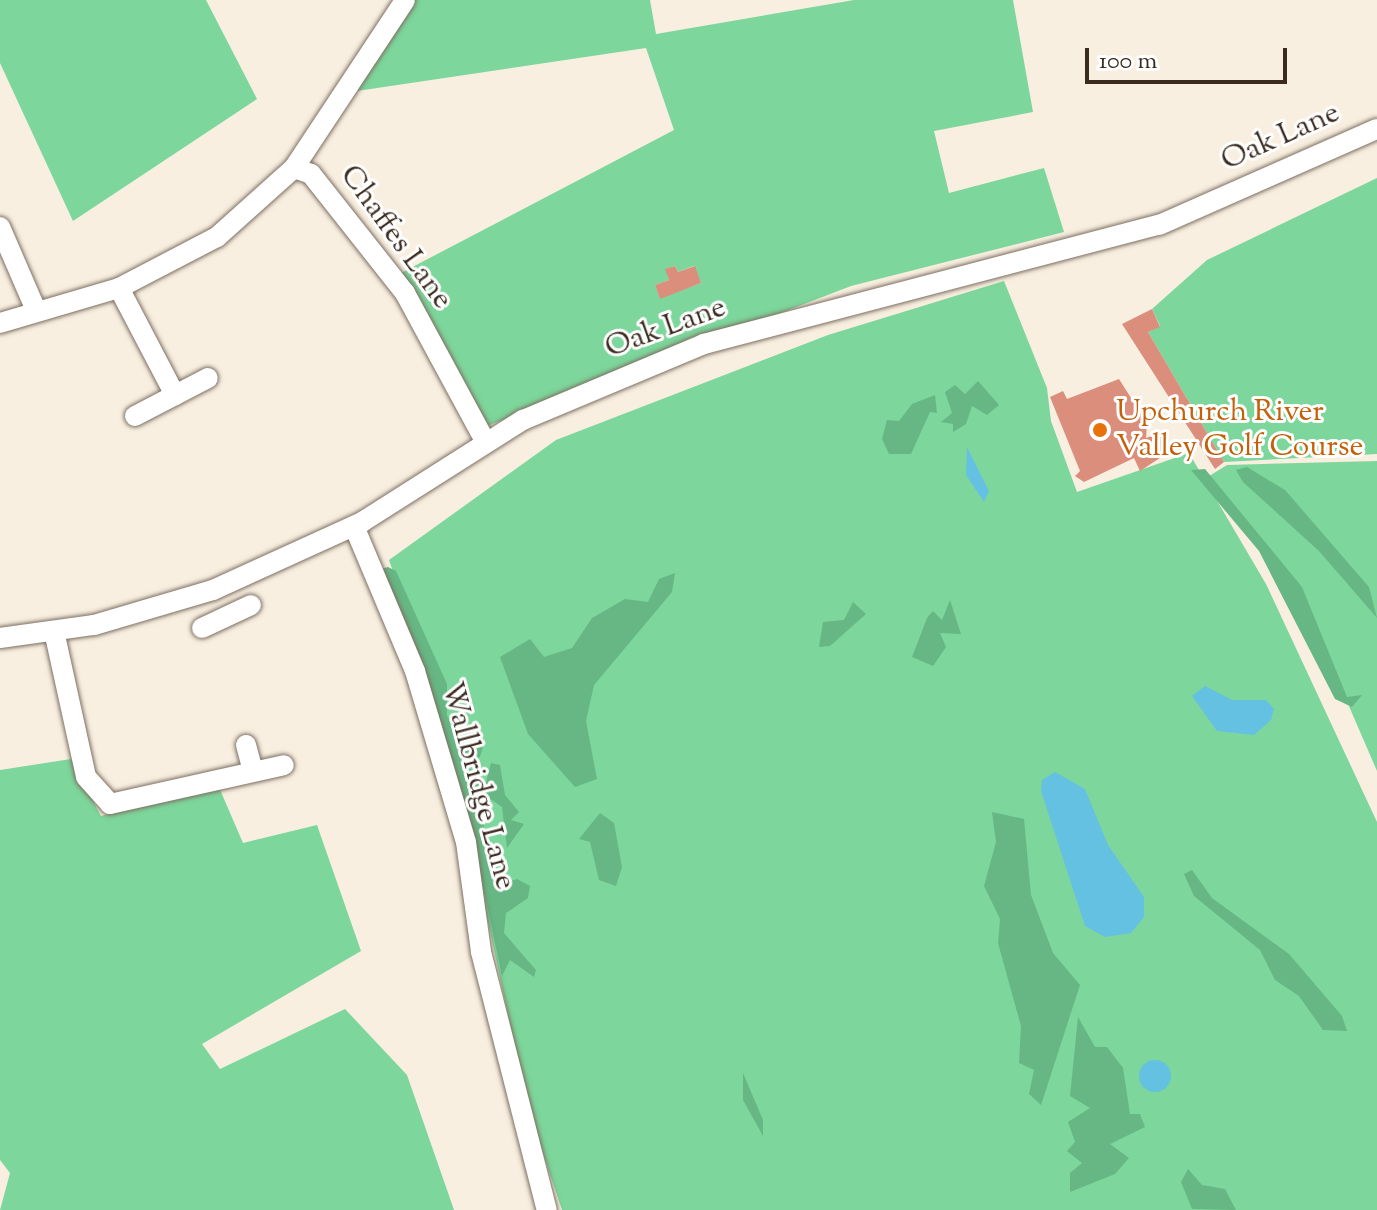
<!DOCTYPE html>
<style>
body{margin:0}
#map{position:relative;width:1377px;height:1210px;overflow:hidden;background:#f8efe0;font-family:"Sorts Mill Goudy",serif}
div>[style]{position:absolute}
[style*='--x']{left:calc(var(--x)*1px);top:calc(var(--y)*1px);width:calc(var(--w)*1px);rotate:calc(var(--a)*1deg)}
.green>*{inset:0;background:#7dd69b}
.forest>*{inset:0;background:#66b783}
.water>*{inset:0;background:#64c1e2}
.round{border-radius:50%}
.building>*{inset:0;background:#dc8e7d}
.roads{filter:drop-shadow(0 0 2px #7d6f62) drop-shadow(0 0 2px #7d6f62)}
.minor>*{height:20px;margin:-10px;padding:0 10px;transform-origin:10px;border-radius:10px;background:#fff}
.dots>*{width:22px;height:22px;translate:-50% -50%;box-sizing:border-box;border:4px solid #fff;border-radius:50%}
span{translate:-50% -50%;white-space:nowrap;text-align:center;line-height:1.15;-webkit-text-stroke:6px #fff;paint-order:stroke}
.street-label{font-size:30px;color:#3b2a1e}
.food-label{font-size:30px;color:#c56008}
.left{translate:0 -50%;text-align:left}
.scale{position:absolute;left:1085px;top:48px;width:202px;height:36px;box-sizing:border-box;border:4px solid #3b2a1e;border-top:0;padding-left:10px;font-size:24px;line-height:28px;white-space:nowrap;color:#3b2a1e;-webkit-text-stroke:6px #fff;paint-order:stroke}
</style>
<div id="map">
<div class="green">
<i style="clip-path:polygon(0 0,206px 0,257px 99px,73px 221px,0 63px)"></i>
<i style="clip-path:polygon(evenodd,409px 0,650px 0,656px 34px,854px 0,1013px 0,1033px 112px,934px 131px,949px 193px,1044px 168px,1064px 232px,851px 286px,487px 426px,401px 273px,674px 130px,646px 48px,357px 91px,409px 0,675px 266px,678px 272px,694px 266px,701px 283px,660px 298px,655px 285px,669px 280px,666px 269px,675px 266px)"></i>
<i style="clip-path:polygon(1377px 178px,1377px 454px,1224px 462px,1148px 332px,1160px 326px,1152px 309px,1207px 260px)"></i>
<i style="clip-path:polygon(1004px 281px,1047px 388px,1051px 421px,1077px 492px,1189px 453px,1266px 584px,1377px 822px,1377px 1210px,562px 1210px,529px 1112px,444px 718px,389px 560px,556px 440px,828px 335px)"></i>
<i style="clip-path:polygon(1377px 461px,1377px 771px,1313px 623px,1206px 478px,1227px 465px)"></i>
<i style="clip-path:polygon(71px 759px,101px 816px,218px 785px,243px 843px,317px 825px,361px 951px,202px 1044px,220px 1069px,345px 1009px,407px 1075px,454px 1210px,0 1210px,10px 1173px,0 1160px,0 770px)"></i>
</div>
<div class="forest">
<i style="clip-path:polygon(978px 381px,999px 405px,987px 415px,972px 406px,966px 424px,953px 432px,953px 424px,941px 422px,952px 413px,945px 392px,955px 385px,965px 394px)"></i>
<i style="clip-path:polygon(935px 395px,937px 413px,930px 412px,911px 454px,889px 454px,882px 439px,887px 420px,899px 421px,912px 404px)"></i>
<i style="clip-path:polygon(1247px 467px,1285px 490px,1369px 587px,1377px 618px,1319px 551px,1243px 482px,1236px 470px)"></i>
<i style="clip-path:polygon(1205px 469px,1302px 587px,1347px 697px,1362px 695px,1352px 707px,1335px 699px,1259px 551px,1191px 470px)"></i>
<i style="clip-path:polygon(388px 567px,396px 571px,447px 684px,447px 716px,484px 743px,480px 757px,465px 763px,485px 786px,491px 763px,500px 765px,505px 795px,519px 812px,511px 820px,524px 824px,507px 848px,502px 807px,489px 798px,480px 808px,497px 886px,517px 879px,530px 886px,528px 898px,506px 913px,504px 933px,536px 970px,534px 977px,510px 960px,502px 976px,475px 848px,381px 569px)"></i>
<i style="clip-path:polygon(675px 573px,672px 592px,594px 685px,586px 721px,597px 779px,575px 787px,528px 734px,500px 657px,530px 639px,544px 657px,572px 648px,592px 618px,625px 599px,648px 602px,659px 579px)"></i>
<i style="clip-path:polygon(950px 600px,961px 634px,940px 633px,946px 647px,933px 666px,912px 657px,927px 618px,933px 611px,942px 620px)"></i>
<i style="clip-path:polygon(853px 602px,866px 614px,830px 646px,819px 647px,823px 622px,844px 620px)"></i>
<i style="clip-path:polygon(992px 812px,1024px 819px,1031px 895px,1053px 953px,1080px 985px,1041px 1105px,1029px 1094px,1034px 1070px,1019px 1063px,1021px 1026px,998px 943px,1000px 919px,984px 886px,996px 842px)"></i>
<i style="clip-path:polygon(600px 813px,614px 823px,622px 867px,616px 886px,599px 880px,590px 842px,579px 839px)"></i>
<i style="clip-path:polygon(1192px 870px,1212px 898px,1289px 954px,1342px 1016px,1347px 1031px,1323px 1030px,1299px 996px,1275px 980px,1260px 950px,1194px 896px,1184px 874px)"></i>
<i style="clip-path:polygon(1078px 1017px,1095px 1047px,1107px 1047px,1123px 1068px,1130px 1114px,1140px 1114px,1145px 1127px,1110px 1144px,1129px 1158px,1115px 1174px,1070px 1192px,1070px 1173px,1082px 1163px,1067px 1151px,1075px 1142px,1068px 1122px,1090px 1108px,1070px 1096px)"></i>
<i style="clip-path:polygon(743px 1073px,763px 1120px,763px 1136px,743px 1100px)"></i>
<i style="clip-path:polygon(1188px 1169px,1202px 1185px,1225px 1189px,1236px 1210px,1192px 1209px,1181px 1182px)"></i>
</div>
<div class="water">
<i style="clip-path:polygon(967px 447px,989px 491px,984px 502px,966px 475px)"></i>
<i style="clip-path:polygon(1205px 686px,1232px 700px,1266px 700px,1274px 709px,1271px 720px,1254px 735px,1217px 731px,1192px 696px)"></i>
<i style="clip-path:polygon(1055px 772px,1085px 789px,1108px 845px,1144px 897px,1144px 917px,1131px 933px,1105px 937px,1085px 926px,1041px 791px,1042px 780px)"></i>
<i class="round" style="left:1139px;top:1060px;width:32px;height:32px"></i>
</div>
<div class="building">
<i style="clip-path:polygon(675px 266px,678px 272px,695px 266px,701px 283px,660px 299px,655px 285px,669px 280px,665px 269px)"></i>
<i style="clip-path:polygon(1152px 309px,1160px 327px,1148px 332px,1224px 462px,1215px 469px,1122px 324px)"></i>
<i style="clip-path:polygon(1119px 379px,1147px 423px,1146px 438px,1163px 432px,1169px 452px,1140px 471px,1134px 458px,1084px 482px,1075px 476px,1080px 471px,1050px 397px,1063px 391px,1067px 399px)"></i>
</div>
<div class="roads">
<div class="minor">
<i style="--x:294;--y:168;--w:201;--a:-56.5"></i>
<i style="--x:0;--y:227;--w:88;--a:66.6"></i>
<i style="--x:119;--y:288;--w:121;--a:62.4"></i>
<i style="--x:0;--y:323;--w:124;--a:-16.4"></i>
<i style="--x:119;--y:288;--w:110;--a:-27.5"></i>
<i style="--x:217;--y:237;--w:103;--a:-41.9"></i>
<i style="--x:294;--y:168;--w:18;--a:19"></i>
<i style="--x:311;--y:174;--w:152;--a:51.7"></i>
<i style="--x:405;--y:293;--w:168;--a:61.6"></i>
<i style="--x:135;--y:416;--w:82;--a:-27.5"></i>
<i style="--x:354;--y:526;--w:157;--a:67.2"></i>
<i style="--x:415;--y:671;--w:178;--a:73.4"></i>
<i style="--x:466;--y:842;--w:111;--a:82.2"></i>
<i style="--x:481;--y:952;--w:266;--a:75.7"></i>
<i style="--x:202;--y:628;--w:54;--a:-25.1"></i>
<i style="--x:54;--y:631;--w:149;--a:77.6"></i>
<i style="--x:86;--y:777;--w:36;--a:48"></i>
<i style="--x:110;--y:804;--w:178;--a:-12.6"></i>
<i style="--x:0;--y:638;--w:95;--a:-7.9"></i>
<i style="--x:94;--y:625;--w:124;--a:-16.4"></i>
<i style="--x:213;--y:590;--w:164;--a:-24.5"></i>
<i style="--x:362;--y:522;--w:191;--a:-32.4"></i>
<i style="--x:523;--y:420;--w:196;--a:-22.8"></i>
<i style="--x:704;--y:344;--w:470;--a:-14.7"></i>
<i style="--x:1159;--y:225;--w:238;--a:-23.8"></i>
<i style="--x:246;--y:745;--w:27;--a:75"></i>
</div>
</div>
<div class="dots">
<i style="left:1100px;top:430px;background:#e8710a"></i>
</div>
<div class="street-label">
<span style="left:1281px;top:138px;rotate:-24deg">Oak Lane</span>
<span style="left:395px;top:238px;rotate:54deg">Chaffes Lane</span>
<span style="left:666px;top:329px;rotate:-20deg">Oak Lane</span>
<span style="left:477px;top:786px;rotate:75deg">Wallbridge Lane</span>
</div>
<div class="food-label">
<span class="left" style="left:1116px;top:430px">Upchurch River<br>Valley Golf Course</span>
</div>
<div class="scale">100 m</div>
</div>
